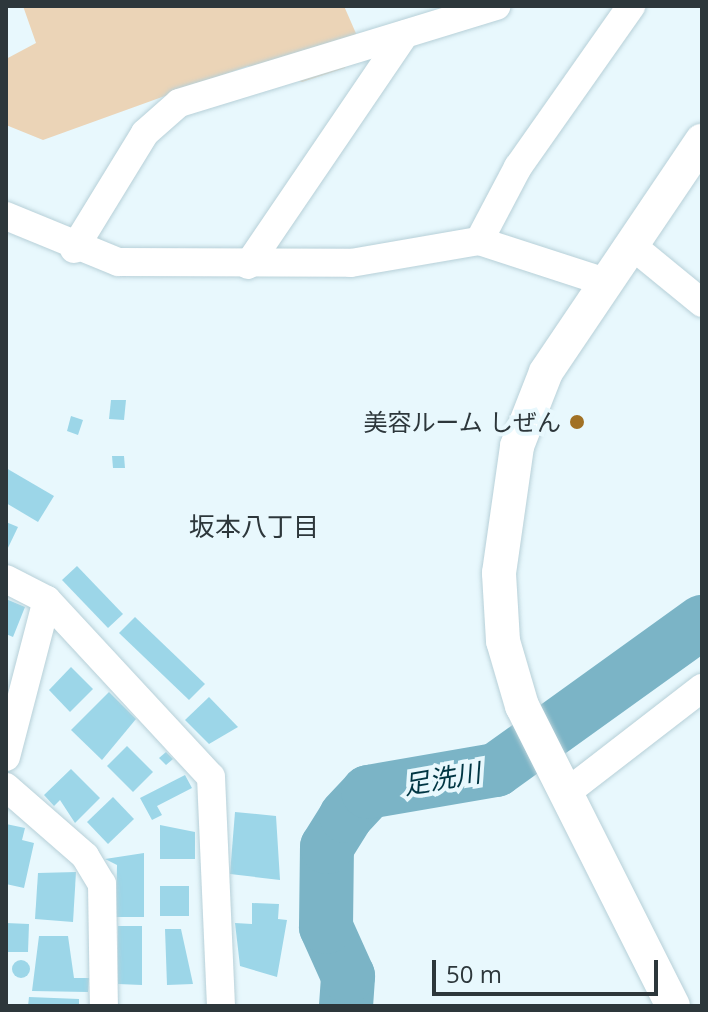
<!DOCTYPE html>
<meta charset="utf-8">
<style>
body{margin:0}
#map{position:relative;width:708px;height:1012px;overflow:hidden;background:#e8f8fd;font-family:"Open Sans","Noto Sans JP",sans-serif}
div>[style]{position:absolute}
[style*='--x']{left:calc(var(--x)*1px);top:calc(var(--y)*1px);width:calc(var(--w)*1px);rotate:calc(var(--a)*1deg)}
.green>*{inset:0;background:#ebd4b7}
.river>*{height:54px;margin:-27px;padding:0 27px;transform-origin:27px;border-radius:27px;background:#7bb4c6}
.building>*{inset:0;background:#9cd6e8}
.round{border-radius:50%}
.roads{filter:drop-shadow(0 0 2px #b7d0d8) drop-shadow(0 0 2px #b7d0d8)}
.minor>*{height:28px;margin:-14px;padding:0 14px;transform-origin:14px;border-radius:14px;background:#fff}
.tertiary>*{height:34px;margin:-17px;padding:0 17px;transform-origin:17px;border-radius:17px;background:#fff}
.dots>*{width:22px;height:22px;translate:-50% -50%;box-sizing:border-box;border:4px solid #e8f8fd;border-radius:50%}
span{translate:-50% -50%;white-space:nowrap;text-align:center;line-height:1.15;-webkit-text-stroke:8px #e8f8fd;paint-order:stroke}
.poi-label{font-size:24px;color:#2d373b}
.right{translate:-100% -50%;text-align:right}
.neighbourhood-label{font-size:26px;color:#2d373b}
.water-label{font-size:26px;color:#003643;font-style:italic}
.frame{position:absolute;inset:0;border:8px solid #2d373b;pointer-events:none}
.scale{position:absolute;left:432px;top:960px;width:226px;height:36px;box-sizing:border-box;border:4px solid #2d373b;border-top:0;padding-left:10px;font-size:24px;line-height:28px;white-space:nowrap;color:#2d373b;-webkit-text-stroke:6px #e8f8fd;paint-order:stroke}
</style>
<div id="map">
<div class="green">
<i style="clip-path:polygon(23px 6px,344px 6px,358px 38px,345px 68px,302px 82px,248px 66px,43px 140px,6px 125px,6px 59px,36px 43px)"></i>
</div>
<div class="river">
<i style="--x:346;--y:1006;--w:30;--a:-86"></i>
<i style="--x:348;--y:976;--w:54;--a:-114.2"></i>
<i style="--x:326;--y:927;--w:80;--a:-89.3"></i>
<i style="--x:327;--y:847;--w:36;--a:-58"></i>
<i style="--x:346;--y:816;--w:33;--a:-47"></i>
<i style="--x:368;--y:792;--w:130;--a:-9.8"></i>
<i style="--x:496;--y:770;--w:254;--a:-35.7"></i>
</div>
<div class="building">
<i style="clip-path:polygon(111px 400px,126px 400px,124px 420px,109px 419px)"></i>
<i style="clip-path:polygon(71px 416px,83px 420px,78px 435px,67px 431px)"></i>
<i style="clip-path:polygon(112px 456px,124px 456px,125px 468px,113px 468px)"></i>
<i style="clip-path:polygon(6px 468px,54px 496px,38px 522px,6px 503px)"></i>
<i style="clip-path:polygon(6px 522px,18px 527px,6px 552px)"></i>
<i style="clip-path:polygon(77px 566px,123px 614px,108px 628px,62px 580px)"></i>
<i style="clip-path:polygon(6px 599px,25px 607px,13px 637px,6px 634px)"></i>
<i style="clip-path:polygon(135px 617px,205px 684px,189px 700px,119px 633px)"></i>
<i style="clip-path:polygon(71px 667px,93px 689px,70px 712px,49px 690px)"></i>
<i style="clip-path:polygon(109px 692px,136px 719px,102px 760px,71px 730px)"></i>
<i style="clip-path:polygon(209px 697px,238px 727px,209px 744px,185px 720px)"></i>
<i style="clip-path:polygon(127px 746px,153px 772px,133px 792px,107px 766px)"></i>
<i style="clip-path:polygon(166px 752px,173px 759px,166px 765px,159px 758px)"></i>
<i style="clip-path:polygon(71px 769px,100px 798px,75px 823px,60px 800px,54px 806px,44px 795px)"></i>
<i style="clip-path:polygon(185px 775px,192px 788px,157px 806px,162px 815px,152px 820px,140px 798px)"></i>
<i style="clip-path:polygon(113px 797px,134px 819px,108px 844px,87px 822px)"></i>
<i style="clip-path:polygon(235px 812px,276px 816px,280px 880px,230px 874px)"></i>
<i style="clip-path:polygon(6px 824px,25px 828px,22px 840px,34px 843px,24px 888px,6px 884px)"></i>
<i style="clip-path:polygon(160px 825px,195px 832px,195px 859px,160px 859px)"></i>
<i style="clip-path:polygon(144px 853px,144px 917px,116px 917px,117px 865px,105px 859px)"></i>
<i style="clip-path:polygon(76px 872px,73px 922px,35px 919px,38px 873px)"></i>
<i style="clip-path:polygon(160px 886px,189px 886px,189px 916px,160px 916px)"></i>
<i style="clip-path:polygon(252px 903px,279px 904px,278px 919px,287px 920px,277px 977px,240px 966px,235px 923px,252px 924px)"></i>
<i style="clip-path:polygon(6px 923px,29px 924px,28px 952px,6px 952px)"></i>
<i style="clip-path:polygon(118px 926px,142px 926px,142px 985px,118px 984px)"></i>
<i style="clip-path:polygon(165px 929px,181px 929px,193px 984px,167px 985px)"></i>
<i style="clip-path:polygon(39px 936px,68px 936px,74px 978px,89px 978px,88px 992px,32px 991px)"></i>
<i class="round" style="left:12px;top:960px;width:18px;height:18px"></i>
<i style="clip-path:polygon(29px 997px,79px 999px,79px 1006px,28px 1006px)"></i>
</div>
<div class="roads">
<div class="minor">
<i style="--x:6;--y:216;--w:121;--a:22.3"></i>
<i style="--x:118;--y:262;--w:233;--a:0.2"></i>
<i style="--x:351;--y:263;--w:130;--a:-9.8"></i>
<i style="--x:479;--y:241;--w:129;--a:18"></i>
<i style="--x:479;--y:241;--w:84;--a:-62.2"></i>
<i style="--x:518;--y:167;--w:197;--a:-54.9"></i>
<i style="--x:630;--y:244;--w:93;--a:39.3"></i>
<i style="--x:74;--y:249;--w:136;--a:-58.5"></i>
<i style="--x:145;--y:133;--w:45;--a:-41.4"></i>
<i style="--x:179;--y:103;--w:332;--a:-17"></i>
<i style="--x:248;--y:265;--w:279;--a:-55.8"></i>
<i style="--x:6;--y:579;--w:46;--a:27.1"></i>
<i style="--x:47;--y:600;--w:241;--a:47.2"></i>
<i style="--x:211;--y:777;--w:229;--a:87.5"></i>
<i style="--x:6;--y:757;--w:162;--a:-75.4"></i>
<i style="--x:6;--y:787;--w:105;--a:41.1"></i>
<i style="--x:85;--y:856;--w:33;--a:59"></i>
<i style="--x:102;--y:884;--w:122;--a:89.1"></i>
<i style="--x:566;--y:793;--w:172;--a:-37.7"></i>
</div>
<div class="tertiary">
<i style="--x:673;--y:1006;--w:336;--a:-116.7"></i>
<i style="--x:522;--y:706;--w:68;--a:-106.3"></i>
<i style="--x:503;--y:641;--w:68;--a:-93.4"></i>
<i style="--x:499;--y:573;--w:128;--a:-81.9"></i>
<i style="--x:517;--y:446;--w:79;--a:-68.6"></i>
<i style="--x:546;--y:372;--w:279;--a:-56"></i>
</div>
</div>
<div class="dots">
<i style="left:577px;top:422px;background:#a17125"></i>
</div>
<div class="poi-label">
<span class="right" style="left:561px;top:422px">美容ルーム しぜん</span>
</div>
<div class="neighbourhood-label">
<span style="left:254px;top:527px">坂本八丁目</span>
</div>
<div class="water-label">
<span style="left:442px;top:779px;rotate:-10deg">足洗川</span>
</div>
<div class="frame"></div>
<div class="scale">50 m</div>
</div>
